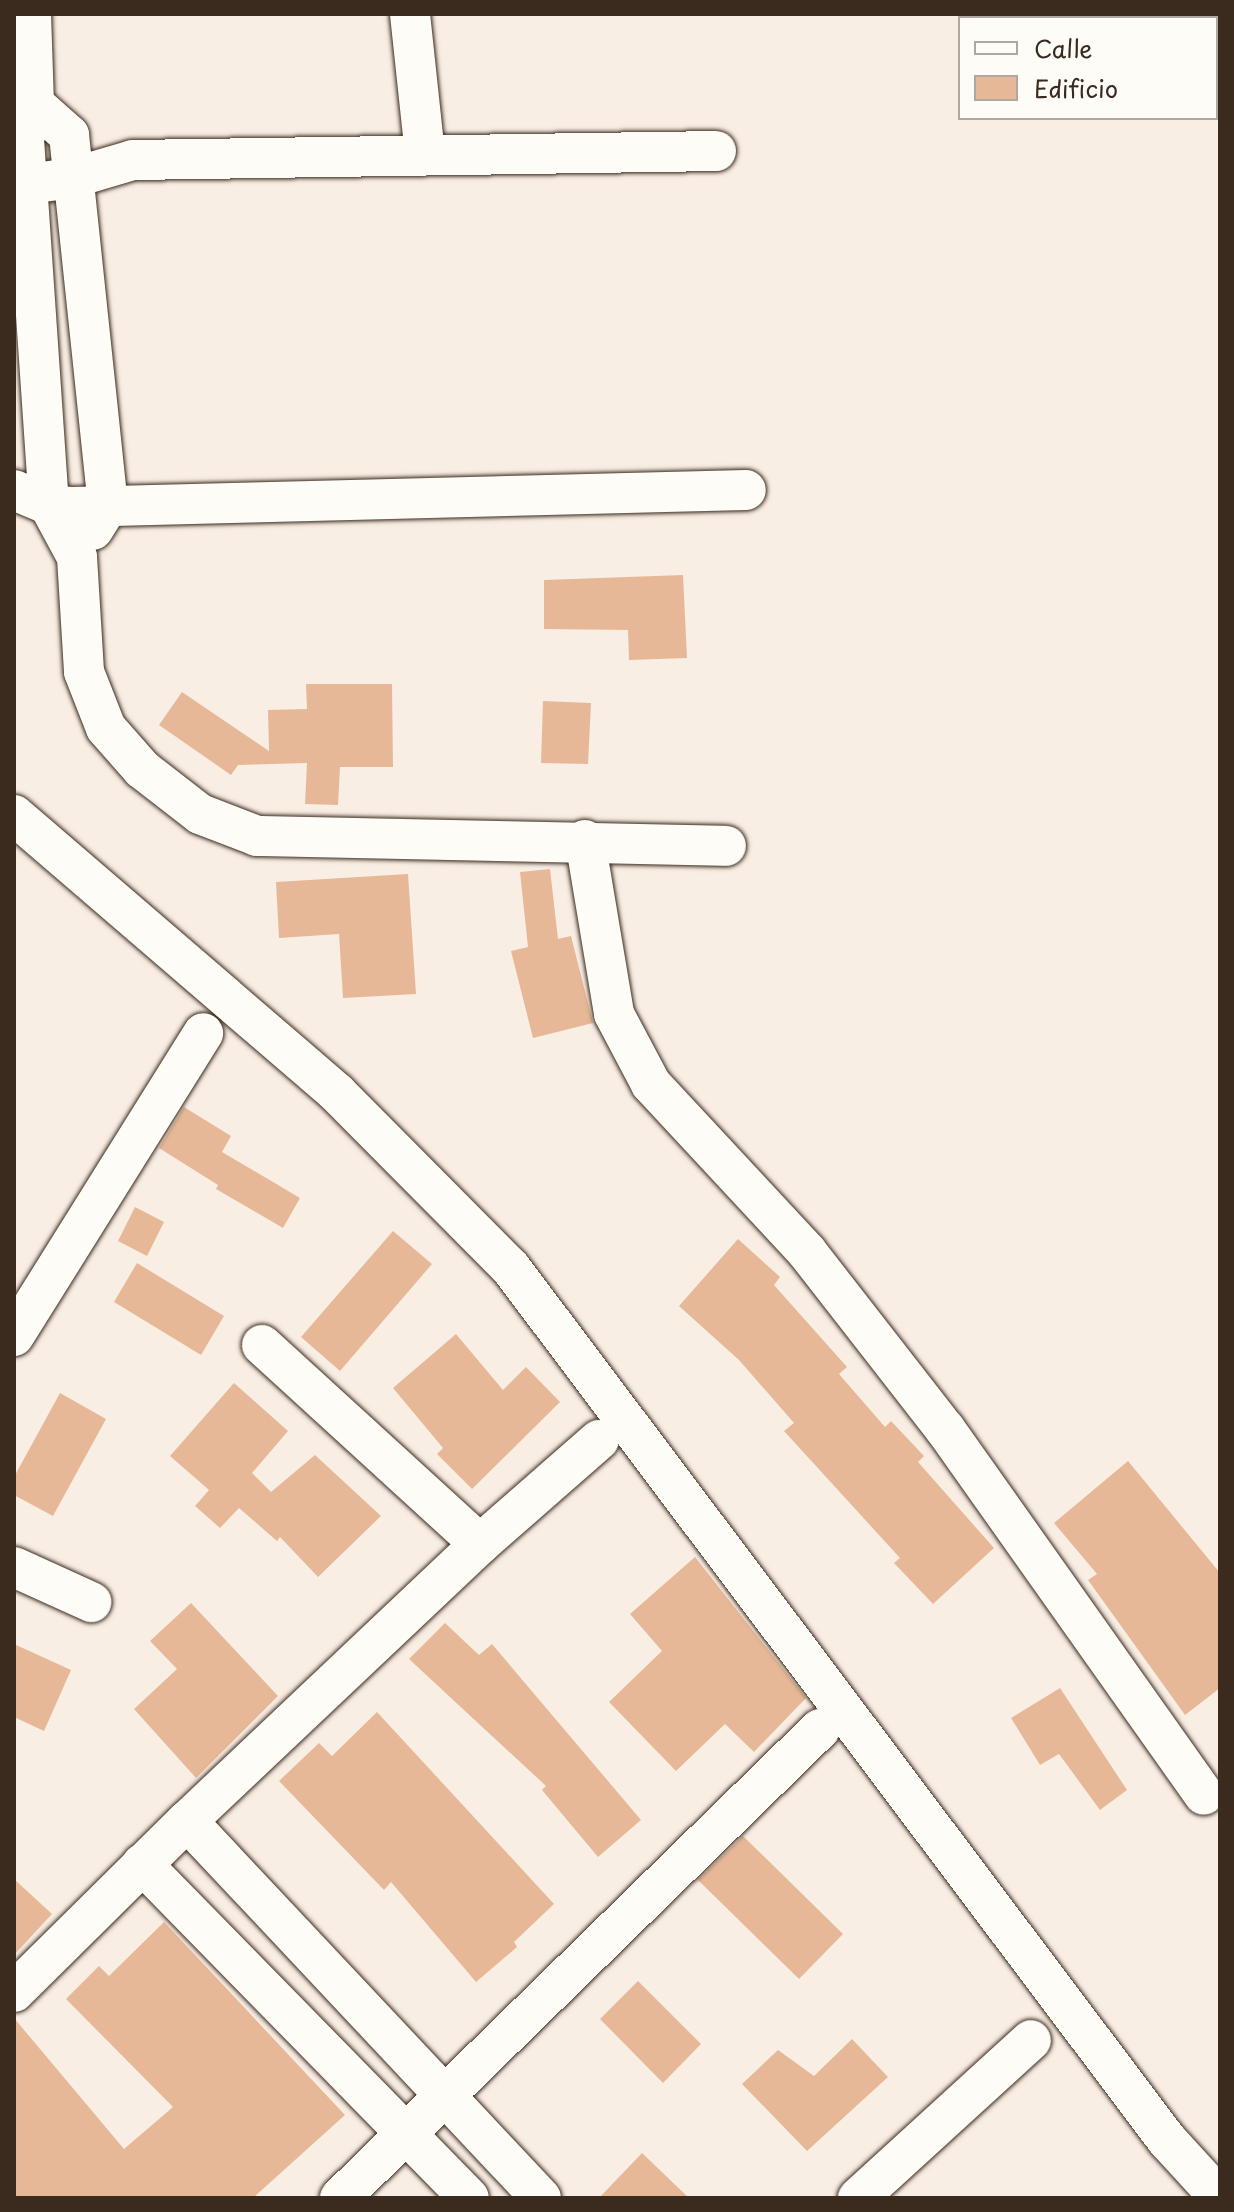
<!DOCTYPE html>
<style>
body{margin:0}
#map{position:relative;width:1234px;height:2212px;overflow:hidden;background:#f9eee4;font-family:"Playpen Sans",sans-serif}
div>[style]{position:absolute}
[style*='--x']{left:calc(var(--x)*1px);top:calc(var(--y)*1px);width:calc(var(--w)*1px);rotate:calc(var(--a)*1deg)}
.building>*{inset:0;background:#e7b897}
.roads{filter:drop-shadow(0 0 2px #3b2a1e) drop-shadow(0 0 2px #3b2a1e)}
.minor>*{height:40px;margin:-20px;padding:0 20px;transform-origin:20px;border-radius:20px;background:#fdfcf7}
span{translate:-50% -50%;white-space:nowrap;text-align:center;line-height:1.15;-webkit-text-stroke:7px #fdfcf7;paint-order:stroke}
.frame{position:absolute;inset:0;border:16px solid #3b2a1e;pointer-events:none}
.legend{position:absolute;left:958px;top:16px;width:260px;height:104px;box-sizing:border-box;background:#fdfcf7;border:2px solid #afa8a0;margin:0;padding:10px 14px;list-style:none;font-size:24px;color:#3b2a1e}
.legend li{display:flex;align-items:center;gap:16px;height:40px}
.legend b{width:40px;border:2px solid #afa8a0}
</style>
<div id="map">
<div class="building">
<i style="clip-path:polygon(683px 575px,687px 658px,629px 660px,628px 630px,544px 629px,544px 580px)"></i>
<i style="clip-path:polygon(306px 684px,392px 684px,393px 767px,340px 767px,338px 805px,305px 804px,307px 763px,238px 765px,231px 775px,159px 725px,182px 692px,269px 751px,268px 710px,307px 709px)"></i>
<i style="clip-path:polygon(543px 701px,591px 703px,588px 764px,541px 763px)"></i>
<i style="clip-path:polygon(550px 869px,558px 939px,571px 936px,593px 1023px,533px 1038px,511px 951px,528px 947px,520px 872px)"></i>
<i style="clip-path:polygon(408px 874px,416px 994px,343px 998px,339px 934px,279px 938px,276px 882px)"></i>
<i style="clip-path:polygon(184px 1107px,231px 1136px,222px 1152px,300px 1198px,283px 1228px,216px 1189px,218px 1185px,159px 1148px)"></i>
<i style="clip-path:polygon(135px 1207px,164px 1222px,147px 1256px,118px 1241px)"></i>
<i style="clip-path:polygon(393px 1231px,432px 1264px,340px 1371px,301px 1337px)"></i>
<i style="clip-path:polygon(738px 1239px,780px 1277px,774px 1285px,847px 1367px,839px 1374px,885px 1427px,891px 1421px,924px 1456px,918px 1462px,994px 1548px,933px 1604px,894px 1563px,900px 1558px,784px 1431px,794px 1423px,739px 1360px,679px 1306px)"></i>
<i style="clip-path:polygon(137px 1263px,224px 1316px,201px 1355px,114px 1302px)"></i>
<i style="clip-path:polygon(456px 1334px,503px 1390px,526px 1367px,560px 1402px,472px 1489px,437px 1454px,443px 1448px,393px 1388px)"></i>
<i style="clip-path:polygon(234px 1383px,288px 1431px,252px 1473px,271px 1492px,315px 1455px,381px 1516px,318px 1577px,280px 1537px,277px 1541px,239px 1508px,220px 1528px,195px 1506px,209px 1490px,170px 1456px)"></i>
<i style="clip-path:polygon(60px 1393px,106px 1419px,53px 1516px,14px 1495px,14px 1477px)"></i>
<i style="clip-path:polygon(1128px 1461px,1220px 1573px,1220px 1688px,1185px 1715px,1088px 1580px,1097px 1574px,1054px 1523px)"></i>
<i style="clip-path:polygon(695px 1557px,806px 1698px,754px 1752px,725px 1724px,676px 1771px,609px 1702px,662px 1651px,630px 1614px)"></i>
<i style="clip-path:polygon(191px 1603px,278px 1696px,196px 1778px,134px 1709px,177px 1669px,150px 1641px)"></i>
<i style="clip-path:polygon(445px 1623px,479px 1655px,492px 1644px,641px 1820px,598px 1857px,542px 1790px,546px 1786px,409px 1659px)"></i>
<i style="clip-path:polygon(14px 1644px,71px 1670px,44px 1731px,14px 1717px)"></i>
<i style="clip-path:polygon(1060px 1688px,1127px 1790px,1100px 1810px,1059px 1754px,1040px 1765px,1011px 1718px)"></i>
<i style="clip-path:polygon(377px 1712px,554px 1904px,514px 1942px,517px 1947px,476px 1982px,391px 1882px,384px 1890px,279px 1781px,319px 1743px,332px 1756px)"></i>
<i style="clip-path:polygon(743px 1836px,843px 1934px,799px 1979px,698px 1880px)"></i>
<i style="clip-path:polygon(14px 1879px,52px 1914px,14px 1955px)"></i>
<i style="clip-path:polygon(164px 1922px,345px 2115px,253px 2198px,14px 2198px,14px 2018px,124px 2149px,173px 2107px,66px 1999px,99px 1966px,109px 1976px)"></i>
<i style="clip-path:polygon(638px 1981px,701px 2044px,663px 2083px,600px 2019px)"></i>
<i style="clip-path:polygon(852px 2039px,888px 2077px,807px 2151px,742px 2084px,778px 2050px,814px 2076px)"></i>
<i style="clip-path:polygon(642px 2153px,689px 2198px,599px 2198px)"></i>
</div>
<div class="roads">
<div class="minor">
<i style="--x:31;--y:14;--w:90;--a:88.1"></i>
<i style="--x:34;--y:104;--w:36;--a:106"></i>
<i style="--x:24;--y:139;--w:367;--a:86.1"></i>
<i style="--x:49;--y:505;--w:59;--a:61.7"></i>
<i style="--x:77;--y:557;--w:115;--a:86.5"></i>
<i style="--x:84;--y:672;--w:60;--a:68.6"></i>
<i style="--x:106;--y:728;--w:55;--a:48.7"></i>
<i style="--x:142;--y:769;--w:73;--a:37.8"></i>
<i style="--x:200;--y:814;--w:61;--a:21.1"></i>
<i style="--x:257;--y:836;--w:469;--a:1.2"></i>
<i style="--x:410;--y:14;--w:142;--a:83.9"></i>
<i style="--x:1092;--y:14;--w:8;--a:30"></i>
<i style="--x:1216;--y:87;--w:5;--a:37"></i>
<i style="--x:34;--y:104;--w:47;--a:41.5"></i>
<i style="--x:69;--y:135;--w:373;--a:84"></i>
<i style="--x:108;--y:506;--w:28;--a:122"></i>
<i style="--x:14;--y:186;--w:59;--a:-7.9"></i>
<i style="--x:72;--y:178;--w:64;--a:-16.4"></i>
<i style="--x:133;--y:160;--w:583;--a:-0.88"></i>
<i style="--x:14;--y:490;--w:38;--a:23"></i>
<i style="--x:49;--y:505;--w:24;--a:5"></i>
<i style="--x:73;--y:507;--w:673;--a:-1.45"></i>
<i style="--x:14;--y:815;--w:426;--a:40.7"></i>
<i style="--x:337;--y:1093;--w:245;--a:45.2"></i>
<i style="--x:510;--y:1267;--w:1093;--a:53.04"></i>
<i style="--x:1167;--y:2140;--w:79;--a:47.6"></i>
<i style="--x:585;--y:840;--w:176;--a:80.5"></i>
<i style="--x:614;--y:1014;--w:79;--a:62.1"></i>
<i style="--x:651;--y:1084;--w:229;--a:47.1"></i>
<i style="--x:807;--y:1252;--w:224;--a:52.1"></i>
<i style="--x:945;--y:1429;--w:448;--a:54.7"></i>
<i style="--x:14;--y:1336;--w:357;--a:-58"></i>
<i style="--x:262;--y:1345;--w:295;--a:42.4"></i>
<i style="--x:14;--y:1567;--w:85;--a:24.4"></i>
<i style="--x:187;--y:1821;--w:517;--a:46.8"></i>
<i style="--x:142;--y:1864;--w:467;--a:45.6"></i>
<i style="--x:14;--y:1992;--w:243;--a:-44.7"></i>
<i style="--x:187;--y:1821;--w:403;--a:-43.4"></i>
<i style="--x:480;--y:1544;--w:158;--a:-41.2"></i>
<i style="--x:340;--y:2198;--w:671;--a:-44.34"></i>
<i style="--x:858;--y:2198;--w:234;--a:-42.4"></i>
</div>
</div>
<div class="frame"></div>
<ul class="legend">
<li><b style="height:10px;background:#fdfcf7"></b>Calle</li>
<li><b style="height:22px;background:#e7b897"></b>Edificio</li>
</ul>
</div>
